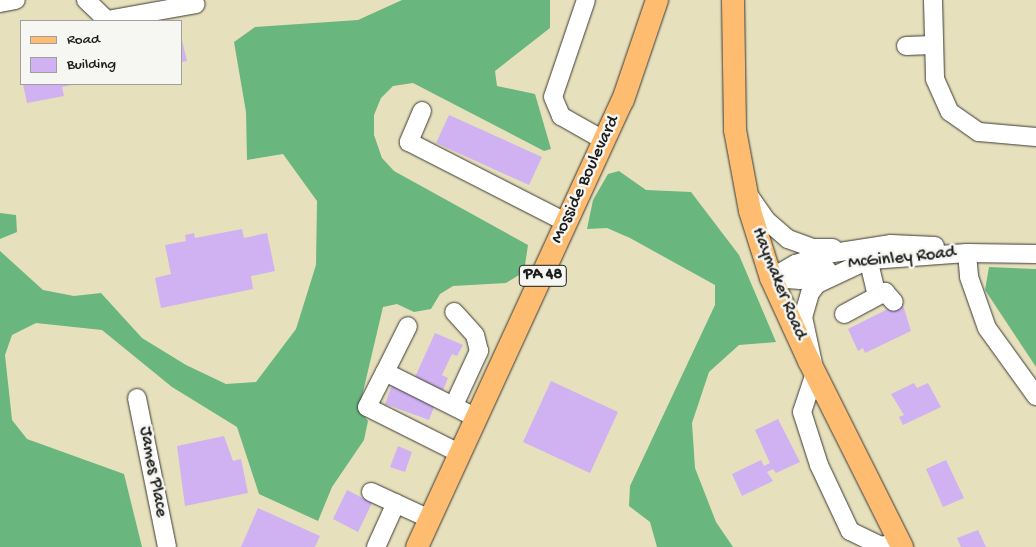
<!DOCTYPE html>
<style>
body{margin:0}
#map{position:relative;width:1036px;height:547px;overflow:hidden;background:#e7e0bc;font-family:"Gochi Hand",sans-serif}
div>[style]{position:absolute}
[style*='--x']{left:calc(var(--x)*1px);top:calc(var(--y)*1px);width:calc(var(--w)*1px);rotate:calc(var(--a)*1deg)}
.forest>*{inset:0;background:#69b67e}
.building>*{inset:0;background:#d0b1f2}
.roads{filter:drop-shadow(0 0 1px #3a3934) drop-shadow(0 0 1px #3a3934)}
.minor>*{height:18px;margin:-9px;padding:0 9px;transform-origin:9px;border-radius:9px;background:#fff}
.major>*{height:22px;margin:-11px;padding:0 11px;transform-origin:11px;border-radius:11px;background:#fdbc70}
span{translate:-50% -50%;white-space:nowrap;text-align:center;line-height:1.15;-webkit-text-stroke:5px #f6f6f2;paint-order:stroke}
.shield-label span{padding:1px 4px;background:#f6f6f2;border:1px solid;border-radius:4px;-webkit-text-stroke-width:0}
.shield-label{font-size:16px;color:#1c1c1c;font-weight:700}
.street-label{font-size:18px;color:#1c1c1c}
.legend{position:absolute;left:20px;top:20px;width:162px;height:65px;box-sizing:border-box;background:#f6f6f2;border:1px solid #9f9f9c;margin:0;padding:6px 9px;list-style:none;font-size:15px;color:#1c1c1c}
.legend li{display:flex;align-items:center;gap:10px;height:25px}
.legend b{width:25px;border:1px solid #9f9f9c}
</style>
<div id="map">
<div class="forest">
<i style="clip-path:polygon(402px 0,550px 0,550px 28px,495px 71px,497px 86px,535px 94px,551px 149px,544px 151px,413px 83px,393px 86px,381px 98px,374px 115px,374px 135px,382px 158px,394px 171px,528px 245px,524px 272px,506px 283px,453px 286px,440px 294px,431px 309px,414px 312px,397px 304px,383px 307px,359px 409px,368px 421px,364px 440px,332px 487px,318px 521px,259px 494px,237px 427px,172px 387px,102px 330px,36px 323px,12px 335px,5px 355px,12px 420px,27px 439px,124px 474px,142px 547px,0 547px,0 251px,43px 290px,74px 296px,101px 293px,142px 338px,186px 365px,226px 384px,256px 382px,296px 329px,316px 265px,317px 201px,283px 154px,247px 160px,246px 112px,234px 42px,255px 27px,358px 20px)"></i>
<i style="clip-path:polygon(619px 171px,646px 190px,691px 192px,739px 255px,776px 342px,739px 345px,709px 372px,692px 423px,695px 468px,716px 522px,733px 547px,657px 547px,650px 522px,629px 506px,630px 486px,715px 305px,715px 285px,630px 238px,607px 228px,587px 229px,593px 200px,608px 174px)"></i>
<i style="clip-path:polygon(0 213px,16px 215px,17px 232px,0 239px)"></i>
<i style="clip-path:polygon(989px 267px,1036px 269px,1036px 367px,985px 290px)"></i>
</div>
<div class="building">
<i style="clip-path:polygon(181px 36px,187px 61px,181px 62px)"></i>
<i style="clip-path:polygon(23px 84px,72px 84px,72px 85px,62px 87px,64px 96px,27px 103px)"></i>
<i style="clip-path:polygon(449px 115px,542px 157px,529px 185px,436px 143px)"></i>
<i style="clip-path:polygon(242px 229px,244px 238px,267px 233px,275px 271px,251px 276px,253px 289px,161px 308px,155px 278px,171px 274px,165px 245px,186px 241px,185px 235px,194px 233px,195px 238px)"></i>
<i style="clip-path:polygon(902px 302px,911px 331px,865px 353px,863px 348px,858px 351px,848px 329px)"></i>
<i style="clip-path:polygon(435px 333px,463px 345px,457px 356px,452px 354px,442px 375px,448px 378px,443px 390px,415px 377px)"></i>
<i style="clip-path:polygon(551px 381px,618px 412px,590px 473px,523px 442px)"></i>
<i style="clip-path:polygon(914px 383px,917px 388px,928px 383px,941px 407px,903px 425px,899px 417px,904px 415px,891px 394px)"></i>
<i style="clip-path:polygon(392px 385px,436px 402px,429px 420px,385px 404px)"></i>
<i style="clip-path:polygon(778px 419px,800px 462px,776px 473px,773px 469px,767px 472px,773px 481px,742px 496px,732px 474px,761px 460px,764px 466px,770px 463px,755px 430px)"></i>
<i style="clip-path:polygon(224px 436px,233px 461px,241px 459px,248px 493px,185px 506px,177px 446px)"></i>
<i style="clip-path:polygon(398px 446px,412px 452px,405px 472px,390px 467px)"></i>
<i style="clip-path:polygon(946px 460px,964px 498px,943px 507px,926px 469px)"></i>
<i style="clip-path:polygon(347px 490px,372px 503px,358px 532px,333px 519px)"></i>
<i style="clip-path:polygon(258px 508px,320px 536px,315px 547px,241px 547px)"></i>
<i style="clip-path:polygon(978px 530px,986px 547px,961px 547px,957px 538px)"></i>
</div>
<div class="roads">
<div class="minor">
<i style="--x:86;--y:0;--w:29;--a:44"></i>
<i style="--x:107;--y:20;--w:90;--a:-10.2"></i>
<i style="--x:586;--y:0;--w:102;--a:108.8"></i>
<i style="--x:553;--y:97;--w:21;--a:67"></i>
<i style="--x:561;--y:116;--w:51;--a:29.6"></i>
<i style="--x:933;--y:0;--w:79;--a:88.5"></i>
<i style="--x:935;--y:79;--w:36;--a:66"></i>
<i style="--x:950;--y:112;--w:35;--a:35"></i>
<i style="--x:979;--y:132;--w:57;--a:5"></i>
<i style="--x:0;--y:3;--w:16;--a:-11"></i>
<i style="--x:906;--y:46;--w:27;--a:-2"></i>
<i style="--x:422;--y:111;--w:34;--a:113"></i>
<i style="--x:409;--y:142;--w:178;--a:27.1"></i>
<i style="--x:750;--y:197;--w:28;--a:55"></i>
<i style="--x:766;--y:220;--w:29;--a:41"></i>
<i style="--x:788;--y:239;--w:27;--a:20"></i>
<i style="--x:813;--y:248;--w:20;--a:0"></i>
<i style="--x:866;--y:250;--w:47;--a:76.6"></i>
<i style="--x:967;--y:253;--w:24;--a:85"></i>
<i style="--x:969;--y:277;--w:54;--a:70.6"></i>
<i style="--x:987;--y:328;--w:84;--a:54.2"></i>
<i style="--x:868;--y:260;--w:56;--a:154.8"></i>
<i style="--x:817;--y:284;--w:11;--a:128"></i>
<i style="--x:810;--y:293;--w:25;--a:106"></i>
<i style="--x:803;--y:317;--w:57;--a:77.9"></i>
<i style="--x:815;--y:373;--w:41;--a:108.4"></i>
<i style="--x:802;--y:412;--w:56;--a:72.2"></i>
<i style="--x:819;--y:465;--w:73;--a:64.8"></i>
<i style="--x:850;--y:531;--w:34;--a:26"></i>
<i style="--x:881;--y:546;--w:18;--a:-13"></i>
<i style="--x:857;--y:261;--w:110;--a:-4.2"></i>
<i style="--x:967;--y:253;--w:69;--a:0.8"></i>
<i style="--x:771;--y:278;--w:30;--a:4"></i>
<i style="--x:801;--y:280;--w:28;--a:-23"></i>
<i style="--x:771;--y:278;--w:28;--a:-30"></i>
<i style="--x:795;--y:264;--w:34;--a:-17"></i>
<i style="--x:827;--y:254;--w:65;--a:-8.9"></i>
<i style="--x:891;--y:244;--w:44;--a:2.6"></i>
<i style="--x:844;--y:314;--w:47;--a:-28.2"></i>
<i style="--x:885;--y:292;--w:13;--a:48"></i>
<i style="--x:385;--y:372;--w:51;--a:-63.4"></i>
<i style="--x:137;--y:398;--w:152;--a:78.6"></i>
<i style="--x:454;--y:405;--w:60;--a:-65.2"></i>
<i style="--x:479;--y:351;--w:16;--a:-104"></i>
<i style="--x:475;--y:335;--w:31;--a:-132"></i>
<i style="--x:461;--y:454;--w:105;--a:-153.4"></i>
<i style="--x:367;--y:407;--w:39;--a:-63"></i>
<i style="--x:385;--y:372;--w:103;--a:26.6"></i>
<i style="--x:371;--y:492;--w:65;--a:24.6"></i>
<i style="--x:376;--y:547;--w:48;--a:-65.6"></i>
</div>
<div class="major">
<i style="--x:733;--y:0;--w:130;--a:89.1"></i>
<i style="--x:735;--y:130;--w:82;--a:79.5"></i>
<i style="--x:750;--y:211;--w:70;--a:72.6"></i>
<i style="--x:771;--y:278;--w:91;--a:65.4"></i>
<i style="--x:809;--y:361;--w:208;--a:63.4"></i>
<i style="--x:417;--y:547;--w:492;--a:-65.3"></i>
<i style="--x:623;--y:100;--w:106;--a:-71.2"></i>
</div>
</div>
<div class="shield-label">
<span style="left:543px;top:276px">PA 48</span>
</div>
<div class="street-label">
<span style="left:586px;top:180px;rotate:-65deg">Mosside Boulevard</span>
<span style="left:902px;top:259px;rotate:-6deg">McGinley Road</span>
<span style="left:778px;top:284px;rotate:68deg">Haymaker Road</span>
<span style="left:152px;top:472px;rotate:79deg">James Place</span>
</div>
<ul class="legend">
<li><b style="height:6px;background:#fdbc70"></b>Road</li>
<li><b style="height:14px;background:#d0b1f2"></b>Building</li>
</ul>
</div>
